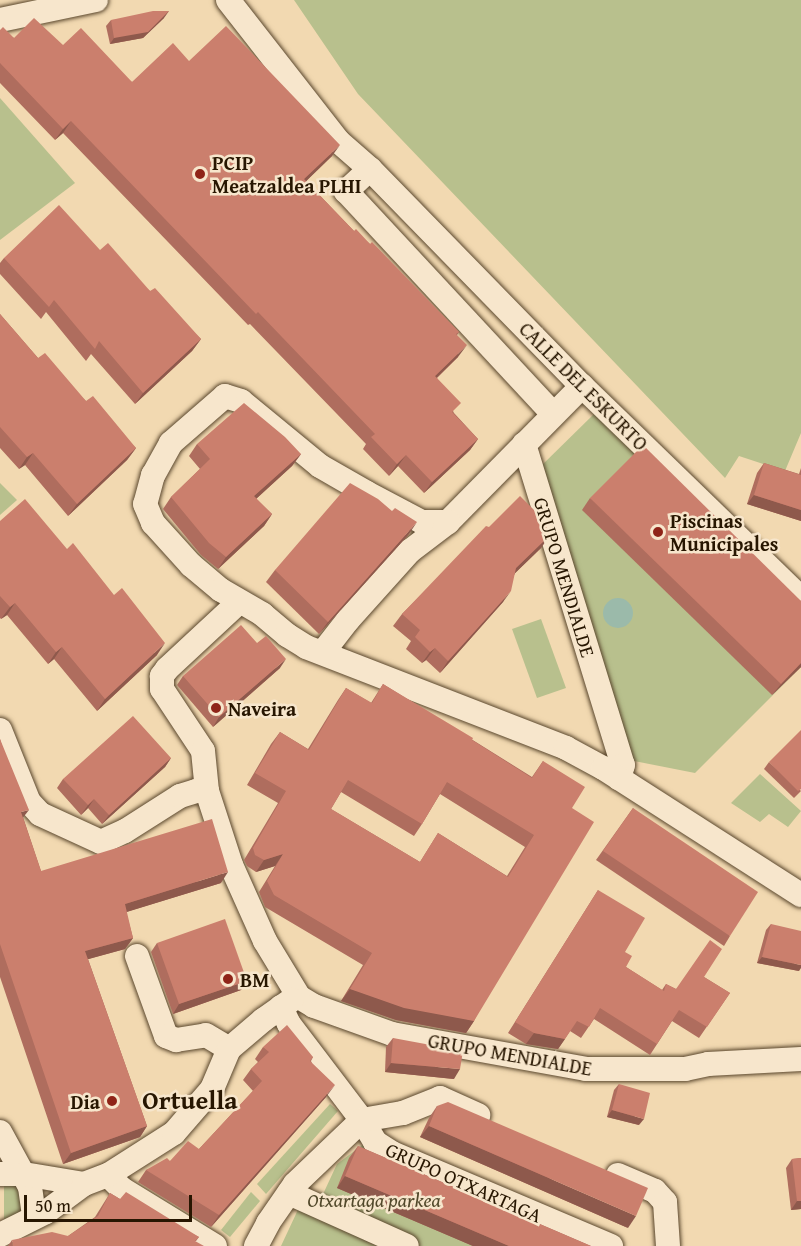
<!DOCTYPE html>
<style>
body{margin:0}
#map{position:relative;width:801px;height:1246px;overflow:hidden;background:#f2d9b1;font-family:"Gentium Book Plus",serif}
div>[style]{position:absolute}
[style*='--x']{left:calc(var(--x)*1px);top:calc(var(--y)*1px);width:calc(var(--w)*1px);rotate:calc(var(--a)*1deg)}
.green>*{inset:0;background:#b8c08d}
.water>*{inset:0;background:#9bbaaa}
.round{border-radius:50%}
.roads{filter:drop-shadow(0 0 2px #5a472d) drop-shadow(0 0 2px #5a472d)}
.minor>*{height:24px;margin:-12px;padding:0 12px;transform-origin:12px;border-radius:12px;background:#f7e6cc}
.wall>*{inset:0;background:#af6d5e}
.shaded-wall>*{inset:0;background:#8e594c}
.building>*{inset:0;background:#cb7f6d}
.dots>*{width:16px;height:16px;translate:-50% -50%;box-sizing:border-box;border:3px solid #f7e6cc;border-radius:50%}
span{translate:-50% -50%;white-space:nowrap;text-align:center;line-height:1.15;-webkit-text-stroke:5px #f7e6cc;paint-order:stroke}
.poi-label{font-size:20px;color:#271601;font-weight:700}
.left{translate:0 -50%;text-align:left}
.right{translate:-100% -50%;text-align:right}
.street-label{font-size:20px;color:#271601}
.park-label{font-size:20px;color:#52492b;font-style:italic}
.district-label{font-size:26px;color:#271601;font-weight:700}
.scale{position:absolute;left:24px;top:1195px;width:168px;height:27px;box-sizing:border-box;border:3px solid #271601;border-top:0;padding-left:8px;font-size:18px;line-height:21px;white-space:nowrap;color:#271601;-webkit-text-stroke:4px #f7e6cc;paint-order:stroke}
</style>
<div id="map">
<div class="green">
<i style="clip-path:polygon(294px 0,801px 0,801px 433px,785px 471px,739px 456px,725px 478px,358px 94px)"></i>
<i style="clip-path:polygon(0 98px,75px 183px,0 240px)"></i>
<i style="clip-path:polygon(595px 413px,801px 621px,801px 667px,695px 773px,629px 760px,539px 468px)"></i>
<i style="clip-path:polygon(0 483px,17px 500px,0 515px)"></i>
<i style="clip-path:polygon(541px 619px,566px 688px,537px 698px,512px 629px)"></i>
<i style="clip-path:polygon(760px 774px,801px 811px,788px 827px,769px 814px,760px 822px,731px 803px)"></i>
<i style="clip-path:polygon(330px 1104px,338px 1111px,266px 1194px,257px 1184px)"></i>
<i style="clip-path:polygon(365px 1143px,600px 1246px,281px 1246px,303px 1199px,324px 1192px,337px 1164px)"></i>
<i style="clip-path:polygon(4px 1183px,18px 1185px,23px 1209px,17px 1216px,4px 1222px)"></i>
<i style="clip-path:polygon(251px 1192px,260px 1201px,230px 1237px,221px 1230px)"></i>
</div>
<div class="water">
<i class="round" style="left:603px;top:598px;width:30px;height:30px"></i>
</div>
<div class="roads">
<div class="minor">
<i style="--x:228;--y:0;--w:179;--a:52"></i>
<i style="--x:338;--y:141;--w:43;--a:41.2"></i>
<i style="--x:370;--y:169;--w:303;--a:45.7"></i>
<i style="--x:582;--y:386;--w:305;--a:44.1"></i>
<i style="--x:0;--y:20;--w:98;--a:-11.8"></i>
<i style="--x:370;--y:169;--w:33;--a:137"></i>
<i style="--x:346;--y:191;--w:304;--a:47.1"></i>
<i style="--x:524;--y:444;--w:336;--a:72.9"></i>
<i style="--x:623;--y:765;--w:14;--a:107"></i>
<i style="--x:448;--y:522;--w:191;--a:-45.4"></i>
<i style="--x:239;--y:602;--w:98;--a:137.1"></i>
<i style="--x:167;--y:669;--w:9;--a:126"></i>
<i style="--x:162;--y:676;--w:13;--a:90"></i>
<i style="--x:162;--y:689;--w:74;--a:56.5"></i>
<i style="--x:203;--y:751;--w:40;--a:84.3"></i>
<i style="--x:207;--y:791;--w:78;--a:72"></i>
<i style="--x:231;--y:865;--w:83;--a:65.9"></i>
<i style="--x:265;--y:941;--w:66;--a:58.7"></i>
<i style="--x:299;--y:997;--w:17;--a:31"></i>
<i style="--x:314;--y:1006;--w:83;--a:19.7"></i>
<i style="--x:392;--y:1034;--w:197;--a:10.2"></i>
<i style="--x:586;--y:1069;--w:99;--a:0"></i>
<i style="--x:685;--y:1069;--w:24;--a:-12"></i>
<i style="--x:708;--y:1064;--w:93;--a:-3.1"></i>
<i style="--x:323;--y:652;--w:41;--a:-52"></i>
<i style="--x:348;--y:620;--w:93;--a:-48.1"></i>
<i style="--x:410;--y:551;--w:48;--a:-37.3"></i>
<i style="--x:448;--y:522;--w:26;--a:180"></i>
<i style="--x:422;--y:522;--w:62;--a:-152.2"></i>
<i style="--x:367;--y:493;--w:54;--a:-150.1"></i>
<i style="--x:320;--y:466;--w:102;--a:-140.6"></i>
<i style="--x:241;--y:401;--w:17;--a:-163"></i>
<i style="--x:225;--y:396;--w:72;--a:139"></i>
<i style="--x:171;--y:443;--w:37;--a:119"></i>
<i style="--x:153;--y:475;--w:30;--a:105"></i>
<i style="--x:145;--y:504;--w:21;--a:67"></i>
<i style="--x:153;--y:523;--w:57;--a:47.9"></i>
<i style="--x:191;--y:565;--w:39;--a:40"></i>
<i style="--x:221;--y:590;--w:48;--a:30.3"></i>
<i style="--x:262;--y:614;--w:33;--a:40"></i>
<i style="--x:287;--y:635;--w:22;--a:32"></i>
<i style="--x:306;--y:647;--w:279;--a:21.2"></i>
<i style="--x:566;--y:748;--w:42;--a:28.4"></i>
<i style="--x:603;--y:768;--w:235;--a:32.7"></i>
<i style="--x:0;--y:730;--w:78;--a:68.1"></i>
<i style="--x:29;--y:802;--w:16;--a:47"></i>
<i style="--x:40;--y:814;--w:67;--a:24.7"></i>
<i style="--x:101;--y:842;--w:26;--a:-25"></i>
<i style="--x:125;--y:831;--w:65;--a:-32.5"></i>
<i style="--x:180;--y:796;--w:17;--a:-17"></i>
<i style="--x:196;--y:791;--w:11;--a:0"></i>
<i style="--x:137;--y:956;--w:85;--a:70.1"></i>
<i style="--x:166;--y:1036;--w:11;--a:22"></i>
<i style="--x:176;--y:1040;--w:30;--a:-9"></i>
<i style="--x:206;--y:1035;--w:27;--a:31"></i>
<i style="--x:281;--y:1007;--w:19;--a:65"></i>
<i style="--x:289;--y:1024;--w:121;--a:52.8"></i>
<i style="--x:362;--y:1120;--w:26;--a:59"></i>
<i style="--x:375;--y:1142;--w:20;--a:33"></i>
<i style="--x:392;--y:1153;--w:238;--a:23"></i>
<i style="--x:0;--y:1132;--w:63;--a:61.4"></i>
<i style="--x:30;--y:1187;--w:30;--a:82"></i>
<i style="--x:0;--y:1174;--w:24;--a:0"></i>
<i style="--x:24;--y:1174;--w:61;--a:9.5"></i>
<i style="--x:108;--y:1175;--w:20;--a:45"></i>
<i style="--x:122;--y:1189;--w:109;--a:31.5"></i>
<i style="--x:618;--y:1175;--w:40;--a:23.4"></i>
<i style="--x:655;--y:1191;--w:15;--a:48"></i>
<i style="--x:665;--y:1202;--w:44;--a:86.1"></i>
<i style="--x:289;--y:1193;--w:129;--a:24.2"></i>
<i style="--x:0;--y:1235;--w:51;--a:-26.6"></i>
<i style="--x:46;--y:1212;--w:47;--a:-36.4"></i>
<i style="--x:84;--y:1184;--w:26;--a:-21"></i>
<i style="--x:108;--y:1175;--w:78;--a:-32.5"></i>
<i style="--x:174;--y:1133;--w:58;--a:-49.2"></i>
<i style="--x:212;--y:1089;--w:43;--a:-67"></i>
<i style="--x:229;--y:1049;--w:45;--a:-40.5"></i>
<i style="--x:263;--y:1020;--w:35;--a:-35"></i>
<i style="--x:256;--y:1246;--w:26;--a:-62"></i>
<i style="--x:268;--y:1223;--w:47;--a:-55.3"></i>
<i style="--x:295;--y:1184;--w:93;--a:-43.7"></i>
<i style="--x:362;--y:1120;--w:42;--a:-9.7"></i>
<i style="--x:403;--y:1113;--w:40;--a:-22"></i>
<i style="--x:440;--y:1098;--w:42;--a:24.1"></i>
</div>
</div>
<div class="wall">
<i style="clip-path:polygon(164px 18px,143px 38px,110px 44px,106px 26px,111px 20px)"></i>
<i style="clip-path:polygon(0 30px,14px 38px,63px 45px,132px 82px,189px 61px,332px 156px,306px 181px,354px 231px,370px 244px,459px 332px,457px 335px,458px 357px,437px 378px,454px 413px,478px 439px,470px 450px,424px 493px,398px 466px,389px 476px,363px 449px,366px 444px,250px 324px,248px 325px,63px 133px,55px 140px,0 83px)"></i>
<i style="clip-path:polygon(100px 250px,150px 291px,201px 339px,192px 351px,135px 404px,91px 354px,86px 361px,46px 312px,41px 319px,0 274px,0 263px,4px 258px)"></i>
<i style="clip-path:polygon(0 314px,38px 358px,86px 401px,136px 448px,127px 460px,68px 516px,25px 465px,19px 469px,0 448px)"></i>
<i style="clip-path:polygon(197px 444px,301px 454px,292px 466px,256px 499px,272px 514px,264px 526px,218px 569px,201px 555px,163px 509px,171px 497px,200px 469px,189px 456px)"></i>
<i style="clip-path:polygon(764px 463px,799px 474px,801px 468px,801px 521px,747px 504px,757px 473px)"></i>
<i style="clip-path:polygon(590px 498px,801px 601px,801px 667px,772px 695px,582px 510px)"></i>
<i style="clip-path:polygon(0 521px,157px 655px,97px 711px,54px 659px,48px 664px,7px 615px,1px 619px,0 618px)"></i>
<i style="clip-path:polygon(489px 527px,549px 536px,541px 548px,515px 573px,503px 602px,440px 673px,426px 660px,422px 663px,406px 649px,411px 641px,393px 626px,402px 614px)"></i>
<i style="clip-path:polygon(409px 534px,319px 634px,266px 582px,275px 570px)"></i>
<i style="clip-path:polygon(280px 668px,213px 727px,177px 685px,183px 676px)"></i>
<i style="clip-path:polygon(evenodd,383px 684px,532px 777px,543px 761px,572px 808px,474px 1021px,466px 1033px,396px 1020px,341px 1001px,363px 965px,265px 907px,259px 892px,275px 866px,256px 872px,247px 866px,244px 860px,278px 803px,247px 785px,271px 744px,280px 732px,308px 749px,338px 700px,346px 688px,371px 703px,383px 684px,341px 792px,414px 836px,422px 824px,440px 794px,525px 847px,507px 876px,438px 833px,420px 862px,331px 809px,341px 792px)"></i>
<i style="clip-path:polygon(0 739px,23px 817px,41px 871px,221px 883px,126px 912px,133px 938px,125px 949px,88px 959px,147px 1126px,140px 1137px,63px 1164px,0 977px)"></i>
<i style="clip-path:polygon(171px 758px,165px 767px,102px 824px,88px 808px,81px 815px,57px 788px,63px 779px)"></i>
<i style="clip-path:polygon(769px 762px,801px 791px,794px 798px,764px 769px)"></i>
<i style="clip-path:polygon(633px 808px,730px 936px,724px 946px,596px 860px)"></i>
<i style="clip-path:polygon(598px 890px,625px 952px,626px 967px,662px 990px,666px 984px,676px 989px,704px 977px,730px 993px,699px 1038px,672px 1021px,650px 1055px,594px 1019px,581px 1038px,570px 1031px,558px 1049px,526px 1044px,508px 1033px)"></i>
<i style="clip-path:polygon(771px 924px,799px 971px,757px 963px,766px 930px)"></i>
<i style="clip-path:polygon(157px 943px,247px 981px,241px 990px,173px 1014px,151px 952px)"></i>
<i style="clip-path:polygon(393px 1038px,454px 1079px,385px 1072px,386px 1047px)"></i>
<i style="clip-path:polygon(263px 1047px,313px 1057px,311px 1061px,326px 1097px,211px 1227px,138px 1182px,146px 1170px,170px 1161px,199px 1149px,253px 1091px,243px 1080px,251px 1069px,258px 1062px,255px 1059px)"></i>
<i style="clip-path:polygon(619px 1084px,639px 1125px,607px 1117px,614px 1090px)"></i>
<i style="clip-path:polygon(437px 1106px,628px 1228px,420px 1137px,429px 1118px)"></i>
<i style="clip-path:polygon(358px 1146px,591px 1246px,473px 1246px,337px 1188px,349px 1158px)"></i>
<i style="clip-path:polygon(801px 1158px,801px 1209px,791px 1210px,786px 1168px,792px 1159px)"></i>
<i style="clip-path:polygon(110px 1193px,120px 1199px,199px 1237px,196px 1241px,68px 1236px,95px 1217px)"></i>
<i style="clip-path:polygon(12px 1240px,13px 1246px,8px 1246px)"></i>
</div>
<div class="shaded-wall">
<i style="clip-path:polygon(169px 11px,164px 18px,143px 38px,110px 44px,114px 38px)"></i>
<i style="clip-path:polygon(71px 121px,63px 133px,55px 140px,63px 129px)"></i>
<i style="clip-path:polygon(340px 145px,332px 156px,296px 191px,304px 179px)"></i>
<i style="clip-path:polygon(201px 339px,192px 351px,135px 404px,143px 393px)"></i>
<i style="clip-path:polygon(467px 345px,458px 357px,427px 387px,435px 376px)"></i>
<i style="clip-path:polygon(478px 439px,470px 450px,424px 493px,432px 482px)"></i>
<i style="clip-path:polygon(136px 448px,127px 460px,68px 516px,77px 504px)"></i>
<i style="clip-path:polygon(33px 453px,25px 465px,19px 469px,27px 457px)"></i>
<i style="clip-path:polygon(301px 454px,292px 466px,246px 508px,254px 496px)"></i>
<i style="clip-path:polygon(406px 455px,398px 466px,389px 476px,397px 464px)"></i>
<i style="clip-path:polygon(754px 495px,801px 510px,801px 521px,747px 504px)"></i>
<i style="clip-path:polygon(272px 514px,264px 526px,218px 569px,226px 557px)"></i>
<i style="clip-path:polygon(417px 522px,409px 534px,319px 634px,328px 622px)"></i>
<i style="clip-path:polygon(549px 536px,541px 548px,508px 580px,516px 568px)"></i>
<i style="clip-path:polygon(511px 591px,503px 602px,440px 673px,448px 661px)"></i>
<i style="clip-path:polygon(15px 603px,7px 615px,1px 619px,10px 607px)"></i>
<i style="clip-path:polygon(165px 643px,157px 655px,97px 711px,105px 699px)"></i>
<i style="clip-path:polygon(62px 647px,54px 659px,48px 664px,56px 652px)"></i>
<i style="clip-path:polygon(435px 648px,426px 660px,422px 663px,430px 652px)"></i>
<i style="clip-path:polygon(286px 659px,280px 668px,213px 727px,219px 717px)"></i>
<i style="clip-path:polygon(801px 663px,801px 667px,772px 695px,781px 684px)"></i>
<i style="clip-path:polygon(171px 758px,165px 767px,102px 824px,109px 815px)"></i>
<i style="clip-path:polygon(94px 799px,88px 808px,81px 815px,88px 805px)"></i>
<i style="clip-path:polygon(29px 810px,21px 820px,21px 812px)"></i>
<i style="clip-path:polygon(283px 854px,275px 866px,256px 872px,264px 860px)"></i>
<i style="clip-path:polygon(228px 872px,221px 883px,117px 915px,125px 904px)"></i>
<i style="clip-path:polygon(133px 938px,125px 949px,78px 962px,85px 951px)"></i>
<i style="clip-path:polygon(762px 957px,801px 965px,801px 968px,799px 971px,757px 963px)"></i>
<i style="clip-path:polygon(247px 981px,241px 990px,173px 1014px,179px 1004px)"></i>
<i style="clip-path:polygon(350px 989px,474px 1021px,466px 1033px,396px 1020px,341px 1001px)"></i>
<i style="clip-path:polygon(534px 1033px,565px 1039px,558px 1049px,526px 1044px)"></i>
<i style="clip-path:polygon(391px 1063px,460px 1069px,454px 1079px,385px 1072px)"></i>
<i style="clip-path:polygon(335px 1085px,326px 1097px,211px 1227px,219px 1215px)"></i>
<i style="clip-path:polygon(612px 1110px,644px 1119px,639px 1125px,607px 1117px)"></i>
<i style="clip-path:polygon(147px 1126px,140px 1137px,63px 1164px,71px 1153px)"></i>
<i style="clip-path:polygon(429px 1126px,636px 1216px,628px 1228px,420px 1137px)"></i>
<i style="clip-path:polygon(345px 1176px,509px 1246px,473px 1246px,337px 1188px)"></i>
<i style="clip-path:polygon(797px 1201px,801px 1201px,801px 1209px,791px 1210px)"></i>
</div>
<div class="building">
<i style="clip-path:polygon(153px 11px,169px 11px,148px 32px,114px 38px,111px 20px)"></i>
<i style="clip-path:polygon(34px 18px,63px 45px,81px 28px,132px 82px,173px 43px,189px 61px,226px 26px,340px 145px,304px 179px,354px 231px,356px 229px,370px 244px,372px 242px,459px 332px,456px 334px,467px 345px,435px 376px,461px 403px,452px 412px,478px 439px,432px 482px,406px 455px,397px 464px,371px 437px,375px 434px,258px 312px,256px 314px,71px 121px,63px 129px,0 63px,0 30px,3px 27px,14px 38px)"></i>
<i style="clip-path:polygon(59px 205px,100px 250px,108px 243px,150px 291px,155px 288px,201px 339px,143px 393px,99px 341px,95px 349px,54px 300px,49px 307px,4px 258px)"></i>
<i style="clip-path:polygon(0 314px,38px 358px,45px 353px,86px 401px,93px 396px,136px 448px,77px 504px,33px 453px,27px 457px,0 427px)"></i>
<i style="clip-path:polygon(244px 403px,285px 437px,301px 454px,254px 496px,272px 514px,226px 557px,209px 543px,171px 497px,210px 459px,197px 444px)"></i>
<i style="clip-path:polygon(643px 445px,801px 601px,801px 663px,781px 684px,590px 498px)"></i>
<i style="clip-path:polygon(764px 463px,801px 475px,801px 510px,754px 495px)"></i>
<i style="clip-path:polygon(350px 483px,378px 499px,392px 511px,395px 508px,417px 522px,328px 622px,275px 570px)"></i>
<i style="clip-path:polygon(520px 496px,544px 520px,549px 536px,516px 568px,511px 591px,448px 661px,435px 648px,430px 652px,415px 637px,420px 630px,402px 614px,486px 526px,489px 527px)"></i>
<i style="clip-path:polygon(25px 499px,67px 549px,73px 543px,114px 595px,122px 588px,165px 643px,105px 699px,62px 647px,56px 652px,15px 603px,10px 607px,0 596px,0 521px)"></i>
<i style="clip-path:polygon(241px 625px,257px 643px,266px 636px,286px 659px,219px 717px,183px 676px)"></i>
<i style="clip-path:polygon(evenodd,383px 684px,473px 738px,472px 740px,532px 778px,543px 761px,585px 787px,572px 808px,594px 822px,474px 1021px,404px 1008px,350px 989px,372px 953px,274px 895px,267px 881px,283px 854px,264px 860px,255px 855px,253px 848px,286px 791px,255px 773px,280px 732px,309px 750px,346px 688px,372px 703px,383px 684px,348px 780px,422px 824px,447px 782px,534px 835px,508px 877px,438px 833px,420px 862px,331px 809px,348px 780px)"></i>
<i style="clip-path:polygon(133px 716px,171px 758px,109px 815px,94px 799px,88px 805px,63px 779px)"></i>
<i style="clip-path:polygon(801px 730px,801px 789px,798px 791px,769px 762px)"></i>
<i style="clip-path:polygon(0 739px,29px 810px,21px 812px,41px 871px,212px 819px,228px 872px,125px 904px,133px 938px,85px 951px,147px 1126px,71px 1153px,0 944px)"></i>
<i style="clip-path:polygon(633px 808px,758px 892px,730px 936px,603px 851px)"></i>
<i style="clip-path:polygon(598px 890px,645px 918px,625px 952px,632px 956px,626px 967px,664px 991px,666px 984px,676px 989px,710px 940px,722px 949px,704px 977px,730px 993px,707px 1027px,679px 1010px,657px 1044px,600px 1008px,589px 1027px,577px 1021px,565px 1039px,534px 1033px,515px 1022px)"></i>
<i style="clip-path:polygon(225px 919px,247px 981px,179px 1004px,157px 943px)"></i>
<i style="clip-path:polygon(771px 924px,801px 931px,801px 965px,762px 957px)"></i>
<i style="clip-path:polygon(287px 1025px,313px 1057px,310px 1061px,335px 1085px,219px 1215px,146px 1170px,167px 1158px,170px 1161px,188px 1141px,199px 1149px,262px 1081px,251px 1069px,269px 1052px,263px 1047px)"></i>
<i style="clip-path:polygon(393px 1038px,463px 1051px,460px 1069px,391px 1063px)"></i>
<i style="clip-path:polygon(619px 1084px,650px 1093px,644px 1119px,612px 1110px)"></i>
<i style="clip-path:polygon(448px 1102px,648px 1188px,636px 1216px,429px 1126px,437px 1106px)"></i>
<i style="clip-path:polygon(358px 1146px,591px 1246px,509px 1246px,345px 1176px)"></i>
<i style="clip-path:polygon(801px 1158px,801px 1201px,797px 1201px,792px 1159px)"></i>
<i style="clip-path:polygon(126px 1192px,199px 1237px,195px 1241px,204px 1246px,13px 1246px,12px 1240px,52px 1232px,68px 1236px,98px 1216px,110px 1193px,120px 1199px)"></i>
</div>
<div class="dots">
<i style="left:200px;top:174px;background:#8f2418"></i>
<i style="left:658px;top:532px;background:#8f2418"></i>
<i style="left:216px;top:708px;background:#8f2418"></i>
<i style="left:228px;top:979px;background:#8f2418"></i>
<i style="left:112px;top:1101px;background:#8f2418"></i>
</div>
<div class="poi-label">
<span class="left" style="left:212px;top:174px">PCIP<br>Meatzaldea PLHI</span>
<span class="left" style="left:670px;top:532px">Piscinas<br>Municipales</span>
<span class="left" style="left:228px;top:708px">Naveira</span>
<span class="left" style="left:240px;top:979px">BM</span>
<span class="right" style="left:100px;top:1101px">Dia</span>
</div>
<div class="street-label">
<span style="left:584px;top:386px;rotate:45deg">CALLE DEL ESKURTO</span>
<span style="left:565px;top:577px;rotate:73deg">GRUPO MENDIALDE</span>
<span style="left:510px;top:1054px;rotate:10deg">GRUPO MENDIALDE</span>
<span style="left:464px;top:1182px;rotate:24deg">GRUPO OTXARTAGA</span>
</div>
<div class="park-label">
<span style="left:374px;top:1199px">Otxartaga parkea</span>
</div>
<div class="district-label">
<span style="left:190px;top:1100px">Ortuella</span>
</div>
<div class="scale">50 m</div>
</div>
